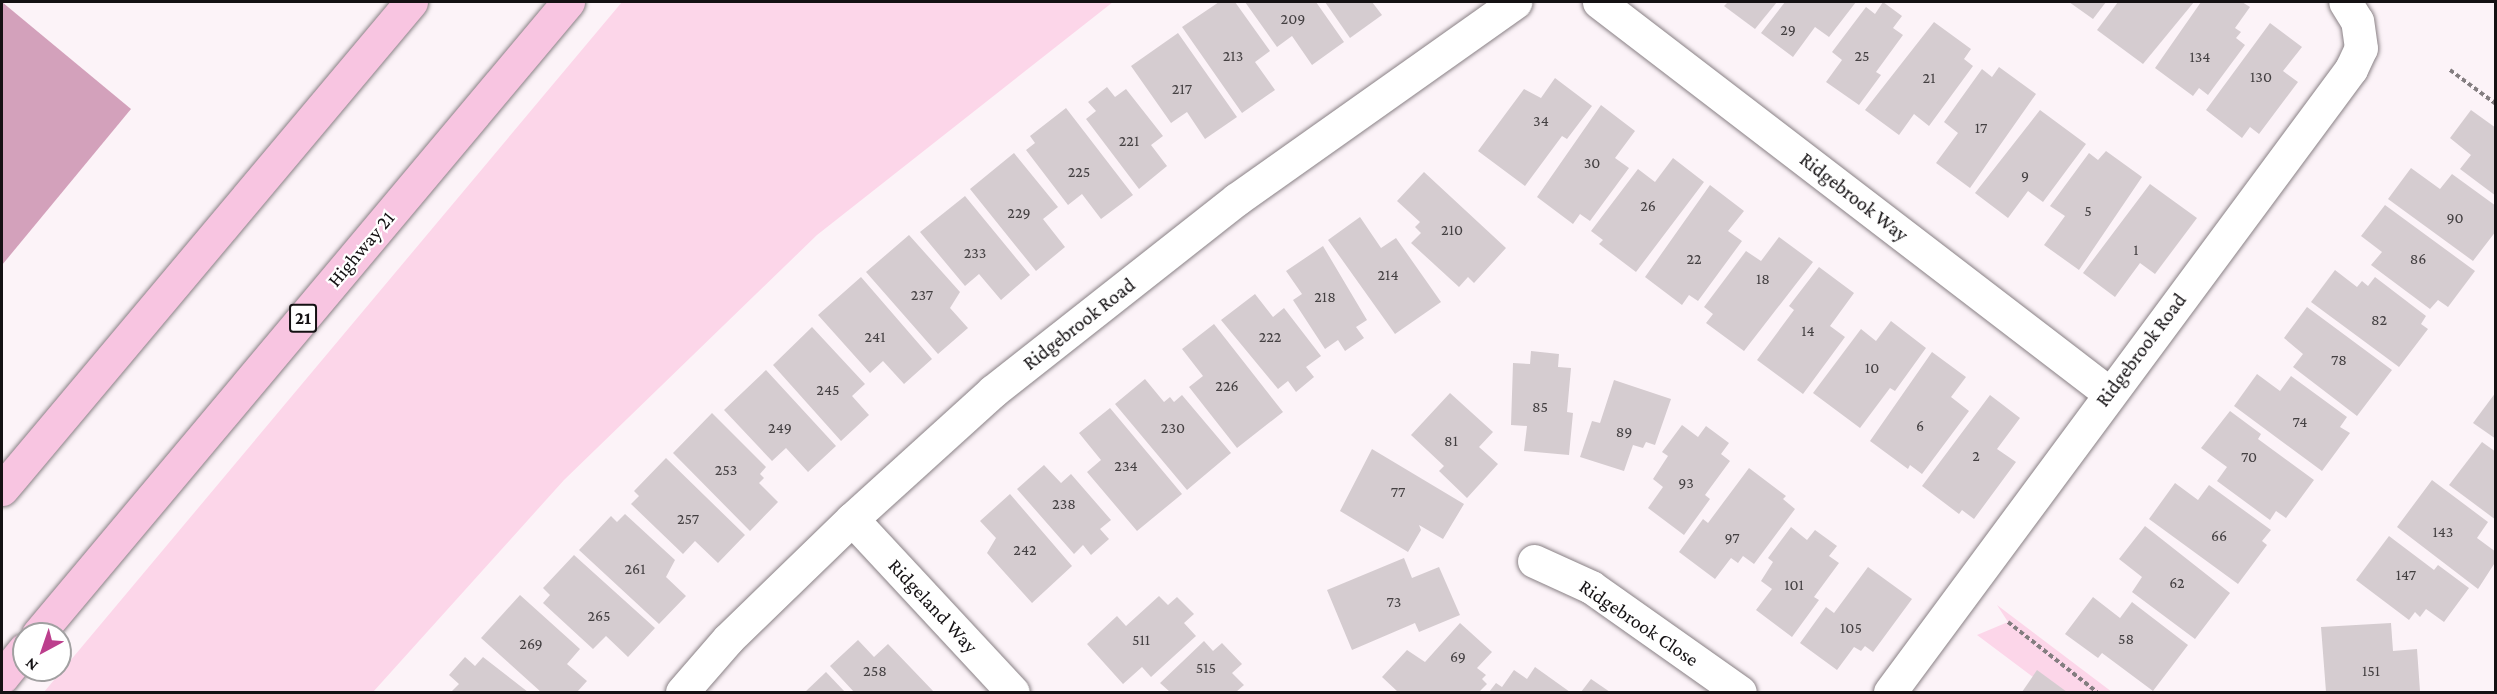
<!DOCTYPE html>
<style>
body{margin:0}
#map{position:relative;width:2497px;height:694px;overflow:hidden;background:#fcf3f8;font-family:"Crimson Pro",serif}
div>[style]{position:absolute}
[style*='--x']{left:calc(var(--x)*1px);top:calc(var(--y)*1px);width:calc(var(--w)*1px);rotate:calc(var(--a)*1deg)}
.green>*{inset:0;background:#fcd6e9}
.forest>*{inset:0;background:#d3a1bb}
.building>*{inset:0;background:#d5ccd0}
.path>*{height:4px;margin-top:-2px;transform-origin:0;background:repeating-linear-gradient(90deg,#837d80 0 4.5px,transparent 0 7.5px)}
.roads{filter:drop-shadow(0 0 2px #898185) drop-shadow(0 0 2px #898185)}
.minor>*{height:33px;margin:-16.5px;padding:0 16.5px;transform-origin:16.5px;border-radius:16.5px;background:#fff}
.major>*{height:33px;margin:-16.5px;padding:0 16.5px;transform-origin:16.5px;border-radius:16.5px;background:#f8c5e1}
span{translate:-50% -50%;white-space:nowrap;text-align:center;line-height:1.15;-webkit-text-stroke:4.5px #fff;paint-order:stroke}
.number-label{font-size:16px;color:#444042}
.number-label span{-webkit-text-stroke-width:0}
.shield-label span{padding:2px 4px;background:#fff;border:2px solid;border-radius:4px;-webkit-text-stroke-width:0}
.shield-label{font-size:18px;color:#141113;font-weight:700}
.street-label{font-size:20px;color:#141113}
.frame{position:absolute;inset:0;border:3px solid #141113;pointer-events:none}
.north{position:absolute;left:12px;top:622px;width:60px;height:60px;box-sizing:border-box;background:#fff;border:2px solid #a1a0a1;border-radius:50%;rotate:220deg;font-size:16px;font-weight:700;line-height:24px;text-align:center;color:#141113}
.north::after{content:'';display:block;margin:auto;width:21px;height:27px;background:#bc3f8d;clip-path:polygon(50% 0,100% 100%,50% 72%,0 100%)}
</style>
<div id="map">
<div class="green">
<i style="clip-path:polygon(622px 2px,1113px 2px,817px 235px,564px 480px,373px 692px,44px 692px)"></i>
<i style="clip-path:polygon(1997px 605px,2112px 692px,2053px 692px,1977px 635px,2008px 622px)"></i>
</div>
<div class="forest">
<i style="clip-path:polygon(2px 2px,131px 109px,2px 265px)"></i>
</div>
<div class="building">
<i style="clip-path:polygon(1219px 2px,1235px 2px,1270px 51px,1255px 62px,1275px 90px,1242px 113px,1182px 27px)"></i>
<i style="clip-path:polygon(1245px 2px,1316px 2px,1344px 42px,1312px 65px,1292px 36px,1277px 47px)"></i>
<i style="clip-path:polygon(1325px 2px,1372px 2px,1382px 15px,1350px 38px)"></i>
<i style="clip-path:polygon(1728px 2px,1777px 2px,1755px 29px,1724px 6px)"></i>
<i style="clip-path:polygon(1785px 2px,1856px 2px,1829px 37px,1815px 27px,1793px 57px,1761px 33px)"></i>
<i style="clip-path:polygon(1883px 2px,1902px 16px,1893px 28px,1903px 35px,1876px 72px,1881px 75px,1859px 105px,1826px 82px,1842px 60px,1832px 52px,1866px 7px,1875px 14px)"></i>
<i style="clip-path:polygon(2069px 2px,2106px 2px,2093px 19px)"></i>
<i style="clip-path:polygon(2118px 2px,2194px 2px,2143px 64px,2097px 30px)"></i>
<i style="clip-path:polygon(2201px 2px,2242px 2px,2250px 7px,2235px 28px,2241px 32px,2236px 38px,2245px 45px,2208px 95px,2199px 88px,2193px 96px,2155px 68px)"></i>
<i style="clip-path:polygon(1934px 22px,1971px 49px,1964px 59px,1973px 66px,1929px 126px,1914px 114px,1899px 135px,1865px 110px)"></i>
<i style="clip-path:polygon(2270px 23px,2302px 47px,2283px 71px,2298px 82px,2259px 134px,2250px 127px,2242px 138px,2206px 110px)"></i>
<i style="clip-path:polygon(1178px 33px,1237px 117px,1205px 139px,1187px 112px,1171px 123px,1131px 66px)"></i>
<i style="clip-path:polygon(1999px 67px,2036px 94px,1970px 188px,1936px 163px,1958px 133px,1944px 122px,1982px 69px,1992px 77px)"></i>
<i style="clip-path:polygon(1555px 78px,1592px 106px,1567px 139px,1562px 136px,1525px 186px,1478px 151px,1524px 89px,1541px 98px)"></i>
<i style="clip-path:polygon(1107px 87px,1115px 97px,1126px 89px,1163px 136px,1151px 145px,1167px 166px,1139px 189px,1086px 119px,1096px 111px,1088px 102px)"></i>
<i style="clip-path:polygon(1601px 105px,1635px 131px,1615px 158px,1629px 168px,1590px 221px,1580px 214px,1573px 224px,1537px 197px)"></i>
<i style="clip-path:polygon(1066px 108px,1133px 195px,1101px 219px,1082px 194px,1068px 205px,1026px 150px,1035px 143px,1030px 136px)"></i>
<i style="clip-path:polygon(2040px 110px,2086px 144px,2043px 202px,2028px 191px,2008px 218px,1975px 193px)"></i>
<i style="clip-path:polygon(2471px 110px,2496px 128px,2496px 196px,2460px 169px,2471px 155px,2450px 138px)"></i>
<i style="clip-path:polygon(2106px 151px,2142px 177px,2079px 270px,2044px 245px,2065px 216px,2050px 206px,2089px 153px,2098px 160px)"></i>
<i style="clip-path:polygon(1014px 153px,1058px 207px,1043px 219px,1065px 247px,1036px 271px,970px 189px)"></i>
<i style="clip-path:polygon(1673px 158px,1704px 182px,1636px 272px,1599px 244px,1603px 240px,1591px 231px,1638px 169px,1655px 182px)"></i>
<i style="clip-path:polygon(2411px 168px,2440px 189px,2452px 174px,2496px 206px,2496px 231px,2473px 261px,2388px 199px)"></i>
<i style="clip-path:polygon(1424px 172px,1506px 248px,1474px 283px,1468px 277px,1459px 287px,1411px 243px,1421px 233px,1415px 227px,1420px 222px,1397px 201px)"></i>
<i style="clip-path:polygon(2150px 184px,2197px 218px,2155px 274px,2140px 263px,2115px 297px,2083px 273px)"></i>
<i style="clip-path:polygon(1710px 185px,1744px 211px,1728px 231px,1742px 241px,1698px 301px,1689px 295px,1682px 305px,1645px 277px)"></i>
<i style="clip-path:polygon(965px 196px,1030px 275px,1001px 300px,979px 274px,965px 286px,920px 232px)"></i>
<i style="clip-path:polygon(2385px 205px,2475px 271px,2448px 307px,2438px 300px,2430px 309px,2371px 265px,2382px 252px,2361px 236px)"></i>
<i style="clip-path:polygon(1360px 217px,1381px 248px,1396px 238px,1441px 302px,1395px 334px,1328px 240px)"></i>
<i style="clip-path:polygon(909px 235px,960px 292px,950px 308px,968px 328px,938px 354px,866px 272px)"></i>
<i style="clip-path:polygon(1779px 237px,1813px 262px,1744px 351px,1706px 323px,1713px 314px,1704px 307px,1746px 251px,1761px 261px)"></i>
<i style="clip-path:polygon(1323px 246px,1367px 320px,1356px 327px,1364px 338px,1345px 351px,1338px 340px,1325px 349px,1293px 300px,1302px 294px,1286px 271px)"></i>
<i style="clip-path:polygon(1819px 267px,1854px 293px,1830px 326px,1845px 337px,1803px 394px,1757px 360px,1794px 310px,1789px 306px)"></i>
<i style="clip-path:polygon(2335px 270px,2357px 287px,2362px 281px,2368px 286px,2375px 277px,2426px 316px,2421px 324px,2428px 329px,2399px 367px,2311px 302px)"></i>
<i style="clip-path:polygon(861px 277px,932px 359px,904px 384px,883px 361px,870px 373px,818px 315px)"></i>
<i style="clip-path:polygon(1255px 294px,1273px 317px,1284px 308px,1321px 356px,1306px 367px,1314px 377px,1296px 392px,1288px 381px,1278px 389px,1221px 320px)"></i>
<i style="clip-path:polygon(2307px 307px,2392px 370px,2357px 416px,2293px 367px,2303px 354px,2284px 338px)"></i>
<i style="clip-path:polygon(1891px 321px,1926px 348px,1895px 391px,1890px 388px,1860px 428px,1813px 393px,1861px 329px,1876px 341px)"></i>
<i style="clip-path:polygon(1214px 324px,1283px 412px,1237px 448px,1189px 387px,1203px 376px,1182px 349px)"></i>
<i style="clip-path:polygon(812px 327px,865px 384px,852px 396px,869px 415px,841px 441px,773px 365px)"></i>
<i style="clip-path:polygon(1531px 351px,1559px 354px,1558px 367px,1571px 368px,1567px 412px,1573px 413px,1569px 455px,1524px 451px,1527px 426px,1511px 425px,1513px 363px,1530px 364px)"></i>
<i style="clip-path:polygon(1932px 352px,1966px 377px,1951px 397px,1969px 411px,1922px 474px,1910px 465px,1908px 469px,1870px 441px)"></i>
<i style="clip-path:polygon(766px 370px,836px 446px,808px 472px,786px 448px,772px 461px,724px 410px)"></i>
<i style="clip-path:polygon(2257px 374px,2280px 391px,2291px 376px,2347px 417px,2340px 427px,2350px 433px,2322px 471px,2234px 406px)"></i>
<i style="clip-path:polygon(1145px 379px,1164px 402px,1170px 397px,1174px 402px,1182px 395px,1231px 453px,1187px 490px,1115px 404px)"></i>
<i style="clip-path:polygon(1614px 380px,1671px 399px,1655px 445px,1646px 442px,1643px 448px,1633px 445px,1624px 471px,1580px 457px,1592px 421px,1600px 423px)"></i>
<i style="clip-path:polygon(2496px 392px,2496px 439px,2473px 423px)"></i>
<i style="clip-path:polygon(1450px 393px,1493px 432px,1479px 447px,1498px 464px,1467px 498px,1439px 471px,1444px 466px,1411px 435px)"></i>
<i style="clip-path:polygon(1990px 395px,2020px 418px,1997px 449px,2016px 462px,1974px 519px,1962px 510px,1959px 514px,1922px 486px)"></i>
<i style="clip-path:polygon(1110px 408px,1182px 494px,1137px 531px,1087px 472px,1101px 460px,1079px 433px)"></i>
<i style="clip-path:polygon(2230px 411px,2261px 434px,2258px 439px,2314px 480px,2286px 518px,2276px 511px,2270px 520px,2217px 481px,2227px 467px,2201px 448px)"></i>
<i style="clip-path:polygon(712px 413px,766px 467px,760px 474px,764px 478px,759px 483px,778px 502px,750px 531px,673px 453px)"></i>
<i style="clip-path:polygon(1682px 425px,1698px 437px,1706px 426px,1729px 443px,1721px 454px,1730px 461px,1705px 495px,1710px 499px,1684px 535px,1648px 508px,1663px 487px,1653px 479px,1668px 456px,1662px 452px)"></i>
<i style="clip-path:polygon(2482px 442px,2496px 452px,2496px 520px,2449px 485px)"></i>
<i style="clip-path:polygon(1372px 449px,1464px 504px,1443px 539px,1419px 525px,1421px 530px,1408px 552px,1340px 511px)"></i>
<i style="clip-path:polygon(666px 458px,745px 535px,718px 563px,695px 541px,683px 554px,631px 504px,639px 496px,634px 491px)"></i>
<i style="clip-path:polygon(1044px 465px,1061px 483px,1071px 474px,1111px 520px,1100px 529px,1109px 539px,1091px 555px,1083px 545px,1074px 554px,1017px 489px)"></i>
<i style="clip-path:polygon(1749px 468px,1786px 496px,1783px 499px,1795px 509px,1754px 564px,1743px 556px,1738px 563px,1731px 558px,1715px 579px,1679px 552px,1703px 519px,1708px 523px)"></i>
<i style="clip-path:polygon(2432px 480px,2488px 522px,2477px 538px,2496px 552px,2496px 561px,2478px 589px,2397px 527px)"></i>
<i style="clip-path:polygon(2175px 483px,2198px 500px,2209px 485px,2271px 530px,2262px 541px,2267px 545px,2238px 584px,2149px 519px)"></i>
<i style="clip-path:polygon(1010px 494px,1072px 566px,1032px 603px,987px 553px,996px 538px,980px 521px)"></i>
<i style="clip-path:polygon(625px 514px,675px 560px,666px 577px,686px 596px,659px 624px,579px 550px,611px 516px,617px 522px)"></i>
<i style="clip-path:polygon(2145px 526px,2230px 593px,2195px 639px,2132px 592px,2142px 577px,2119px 559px)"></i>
<i style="clip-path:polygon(1791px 527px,1807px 540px,1815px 530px,1837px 546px,1829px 556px,1839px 563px,1814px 597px,1819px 600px,1792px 637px,1756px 610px,1772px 589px,1761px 581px,1773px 562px,1768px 558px)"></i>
<i style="clip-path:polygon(2389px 536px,2434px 570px,2438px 565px,2469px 588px,2444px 622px,2426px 609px,2420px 617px,2415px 612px,2409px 620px,2356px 580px)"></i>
<i style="clip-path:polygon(574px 555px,655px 628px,628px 657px,606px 636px,593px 649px,543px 603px,550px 595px,543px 588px)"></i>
<i style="clip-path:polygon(1404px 558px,1412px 578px,1439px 567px,1460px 615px,1419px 632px,1415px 623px,1352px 650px,1327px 590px)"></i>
<i style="clip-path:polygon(1868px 567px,1912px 599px,1873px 652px,1865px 646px,1861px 651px,1854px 647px,1837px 670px,1800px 643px,1826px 607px,1834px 613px)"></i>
<i style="clip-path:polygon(520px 595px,580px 649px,567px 664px,587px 681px,577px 692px,541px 692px,481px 638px)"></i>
<i style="clip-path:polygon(1159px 596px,1168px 605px,1177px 597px,1194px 614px,1184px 623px,1196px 636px,1151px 677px,1142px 667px,1123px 684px,1087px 644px,1117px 616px,1126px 626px)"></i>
<i style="clip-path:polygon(2093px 597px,2120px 618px,2132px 602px,2188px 645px,2153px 691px,2102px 653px,2098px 658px,2065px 634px)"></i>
<i style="clip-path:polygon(1460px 623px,1492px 652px,1477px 668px,1486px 675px,1482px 679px,1487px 684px,1479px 692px,1398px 692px,1382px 677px,1407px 650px,1425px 662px)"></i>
<i style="clip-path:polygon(2391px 623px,2393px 651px,2417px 649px,2420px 691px,2326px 692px,2321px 627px)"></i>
<i style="clip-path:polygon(858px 640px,874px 657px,888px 644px,934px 692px,854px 692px,830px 666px)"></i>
<i style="clip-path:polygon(1204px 641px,1213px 651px,1222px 643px,1242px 664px,1232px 673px,1244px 685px,1236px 692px,1170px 692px,1160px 683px)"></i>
<i style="clip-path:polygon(465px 657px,475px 666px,483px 657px,528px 692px,451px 692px,459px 684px,449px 675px)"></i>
<i style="clip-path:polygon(1535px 667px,1570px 692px,1489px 692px,1496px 683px,1502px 687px,1514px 670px,1527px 679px)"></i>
<i style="clip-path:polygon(2037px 670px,2067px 692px,2022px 692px)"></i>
<i style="clip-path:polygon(826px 672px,845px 692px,805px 692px)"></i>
<i style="clip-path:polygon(1591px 679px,1610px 692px,1581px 692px)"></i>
</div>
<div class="path">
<i style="--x:2450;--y:70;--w:57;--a:36.5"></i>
<i style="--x:2008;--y:622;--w:113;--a:38.2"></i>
</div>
<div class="roads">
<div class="minor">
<i style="--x:1599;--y:2;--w:643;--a:37.48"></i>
<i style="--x:852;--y:519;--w:236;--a:47.1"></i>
<i style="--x:1534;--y:561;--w:63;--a:24.5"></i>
<i style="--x:1591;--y:587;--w:182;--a:35.2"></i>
<i style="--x:682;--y:692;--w:70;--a:-49"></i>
<i style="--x:728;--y:639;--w:173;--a:-44.1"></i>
<i style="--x:852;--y:519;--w:190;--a:-42.2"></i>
<i style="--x:993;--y:391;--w:310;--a:-38.2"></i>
<i style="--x:1237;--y:199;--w:341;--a:-35.3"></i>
<i style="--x:1890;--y:692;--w:775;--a:-53.5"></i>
<i style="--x:2351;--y:69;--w:23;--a:-65"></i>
<i style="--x:2361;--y:48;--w:27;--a:-98"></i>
<i style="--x:2357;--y:21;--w:22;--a:-122"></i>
</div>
<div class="major">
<i style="--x:2;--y:489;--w:636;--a:-49.98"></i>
<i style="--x:38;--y:634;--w:825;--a:-50.02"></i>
<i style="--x:2;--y:677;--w:35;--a:-51"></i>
</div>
</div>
<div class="number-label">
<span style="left:1293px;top:19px">209</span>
<span style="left:1788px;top:30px">29</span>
<span style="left:1233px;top:56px">213</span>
<span style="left:1862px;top:56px">25</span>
<span style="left:2200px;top:57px">134</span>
<span style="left:2261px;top:77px">130</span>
<span style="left:1929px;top:78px">21</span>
<span style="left:1182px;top:89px">217</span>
<span style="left:1541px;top:121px">34</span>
<span style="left:1981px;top:128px">17</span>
<span style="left:1129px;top:141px">221</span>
<span style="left:1592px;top:163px">30</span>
<span style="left:1079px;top:172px">225</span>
<span style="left:2025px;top:176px">9</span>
<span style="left:1648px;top:206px">26</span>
<span style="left:2088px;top:211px">5</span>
<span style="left:1019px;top:213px">229</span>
<span style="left:2455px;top:218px">90</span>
<span style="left:1452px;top:230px">210</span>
<span style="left:2136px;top:250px">1</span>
<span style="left:975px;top:253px">233</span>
<span style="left:1694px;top:259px">22</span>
<span style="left:2418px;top:259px">86</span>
<span style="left:1388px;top:275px">214</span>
<span style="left:1763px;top:279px">18</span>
<span style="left:922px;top:295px">237</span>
<span style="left:1325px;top:297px">218</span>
<span style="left:2379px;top:320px">82</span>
<span style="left:1808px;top:331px">14</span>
<span style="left:875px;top:337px">241</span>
<span style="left:1270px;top:337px">222</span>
<span style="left:2339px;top:360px">78</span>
<span style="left:1872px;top:368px">10</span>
<span style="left:1227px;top:386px">226</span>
<span style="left:828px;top:390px">245</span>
<span style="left:1540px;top:407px">85</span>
<span style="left:2300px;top:422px">74</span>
<span style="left:1920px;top:426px">6</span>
<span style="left:780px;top:428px">249</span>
<span style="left:1173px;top:428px">230</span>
<span style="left:1624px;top:432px">89</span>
<span style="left:1451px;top:441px">81</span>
<span style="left:1976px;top:456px">2</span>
<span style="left:2249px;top:457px">70</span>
<span style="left:1126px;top:466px">234</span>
<span style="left:726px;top:470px">253</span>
<span style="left:1686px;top:483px">93</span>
<span style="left:1398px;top:492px">77</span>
<span style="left:1064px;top:504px">238</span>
<span style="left:688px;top:519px">257</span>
<span style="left:2443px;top:532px">143</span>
<span style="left:2219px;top:536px">66</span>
<span style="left:1732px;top:538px">97</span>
<span style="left:1025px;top:550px">242</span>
<span style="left:635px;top:569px">261</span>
<span style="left:2406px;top:575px">147</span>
<span style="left:2177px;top:583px">62</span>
<span style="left:1794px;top:585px">101</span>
<span style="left:1394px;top:602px">73</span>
<span style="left:599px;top:616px">265</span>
<span style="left:1851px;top:628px">105</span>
<span style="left:2126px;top:639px">58</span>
<span style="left:1141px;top:640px">511</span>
<span style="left:531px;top:644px">269</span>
<span style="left:1458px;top:657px">69</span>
<span style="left:1206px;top:668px">515</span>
<span style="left:875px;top:671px">258</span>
<span style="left:2371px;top:671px">151</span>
</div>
<div class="shield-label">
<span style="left:303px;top:318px">21</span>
</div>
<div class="street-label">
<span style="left:1854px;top:197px;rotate:38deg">Ridgebrook Way</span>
<span style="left:361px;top:249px;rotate:-50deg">Highway 21</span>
<span style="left:1079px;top:324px;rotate:-38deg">Ridgebrook Road</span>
<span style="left:2141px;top:350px;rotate:-53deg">Ridgebrook Road</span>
<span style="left:933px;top:606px;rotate:47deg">Ridgeland Way</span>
<span style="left:1639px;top:623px;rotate:34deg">Ridgebrook Close</span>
</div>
<div class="frame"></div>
<div class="north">N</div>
</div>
